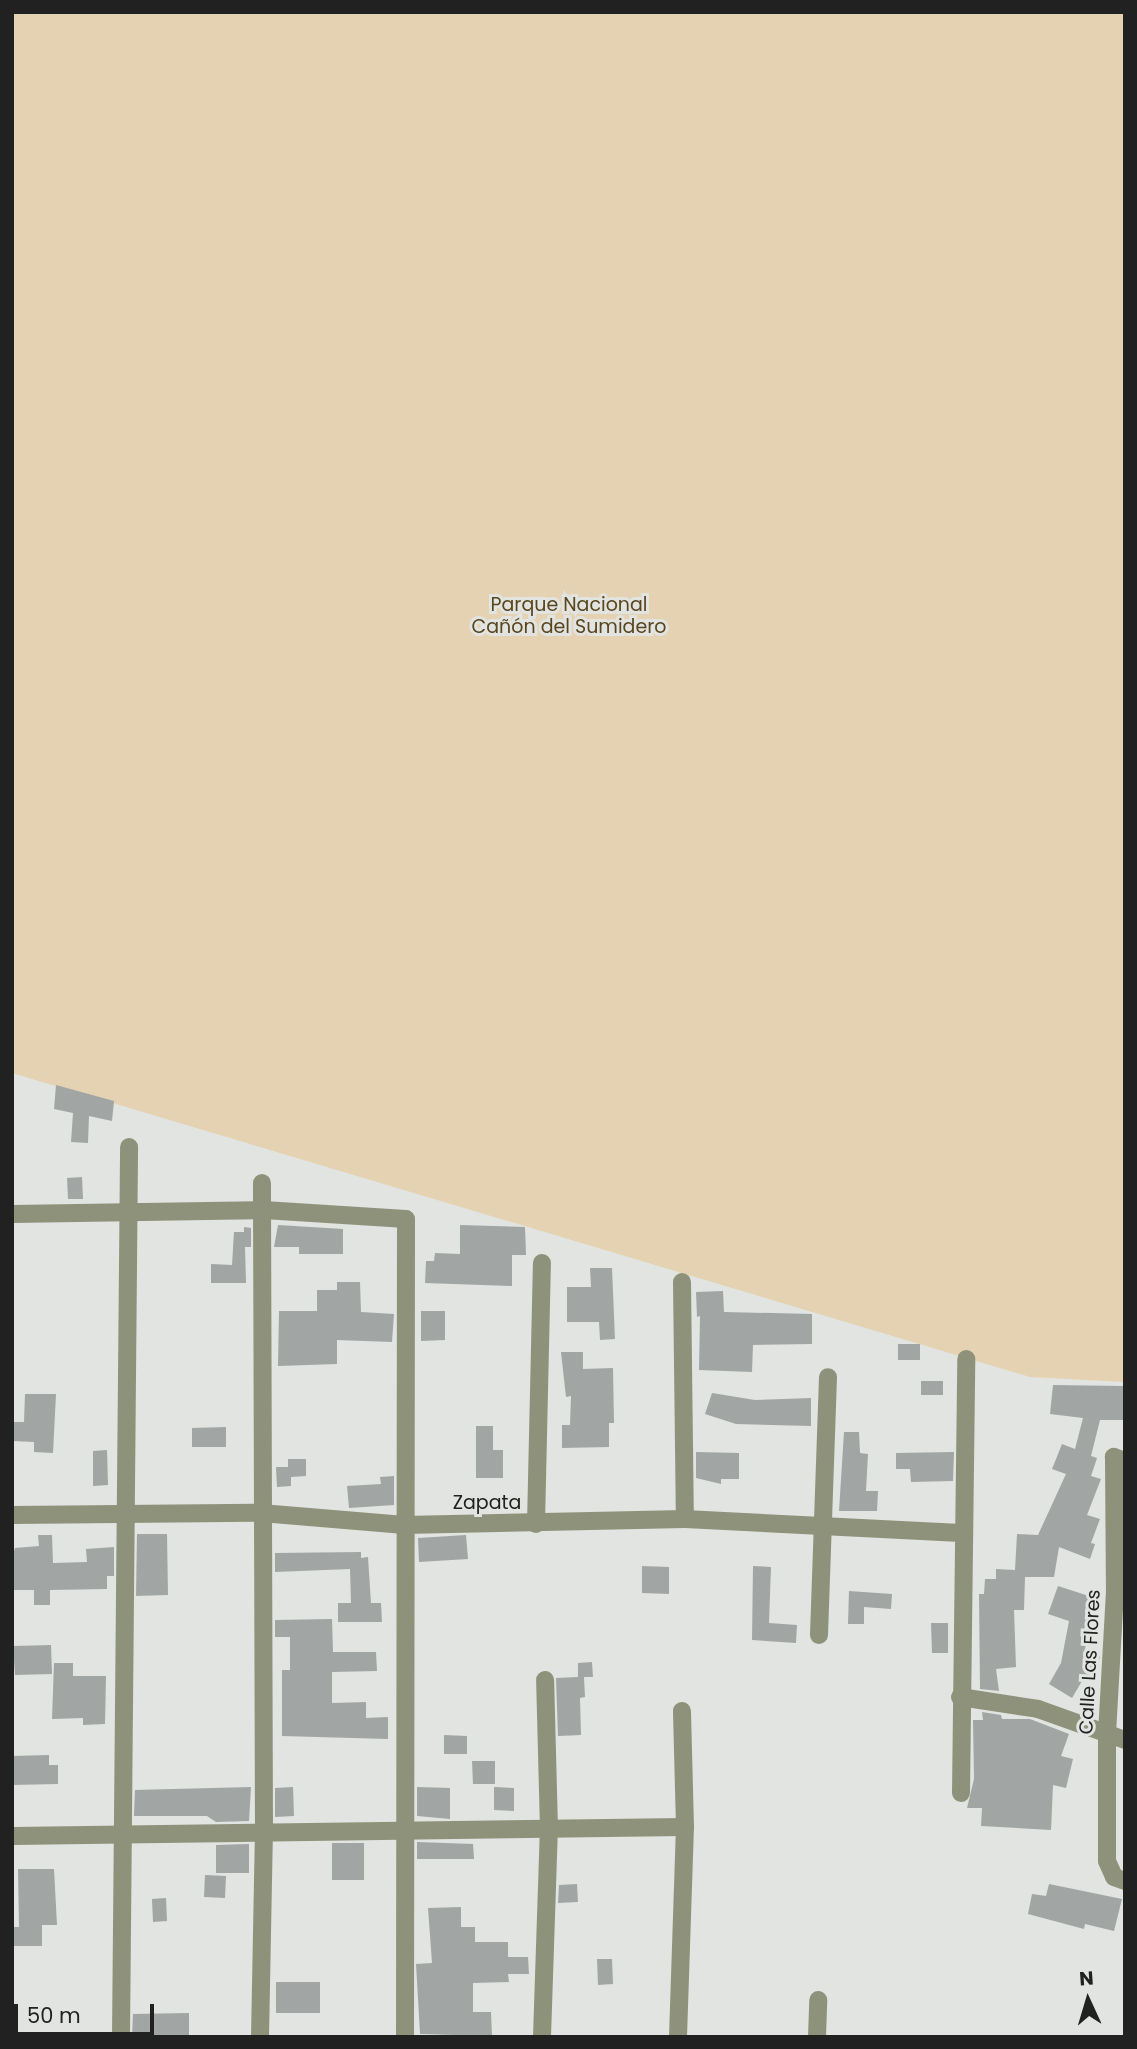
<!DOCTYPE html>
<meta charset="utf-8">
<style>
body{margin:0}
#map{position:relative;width:1137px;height:2049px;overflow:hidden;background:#e1e4e1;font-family:Poppins,sans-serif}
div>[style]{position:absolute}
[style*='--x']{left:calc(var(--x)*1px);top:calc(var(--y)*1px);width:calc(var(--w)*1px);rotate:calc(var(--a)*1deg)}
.green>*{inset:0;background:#e4d2b2}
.building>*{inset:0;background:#a1a5a4}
.minor>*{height:18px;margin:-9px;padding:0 9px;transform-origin:9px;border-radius:9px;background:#8f927a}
span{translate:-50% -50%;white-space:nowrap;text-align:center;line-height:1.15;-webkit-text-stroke:6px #e1e4e1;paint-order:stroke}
.park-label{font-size:19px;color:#5a451c}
.street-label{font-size:19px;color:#202120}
.frame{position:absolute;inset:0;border:14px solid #202120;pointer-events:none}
.north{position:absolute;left:1053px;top:1965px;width:70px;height:70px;-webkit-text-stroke:5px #e1e4e1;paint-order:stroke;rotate:356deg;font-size:19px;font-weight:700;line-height:28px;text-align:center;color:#202120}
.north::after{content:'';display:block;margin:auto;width:24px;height:32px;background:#202120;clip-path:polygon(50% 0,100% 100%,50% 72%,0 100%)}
.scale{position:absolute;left:14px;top:2004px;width:140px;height:32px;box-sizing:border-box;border:4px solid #202120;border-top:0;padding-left:9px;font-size:21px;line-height:24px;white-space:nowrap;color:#202120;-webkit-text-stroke:5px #e1e4e1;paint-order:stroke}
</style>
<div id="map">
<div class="green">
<i style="clip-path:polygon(12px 12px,1125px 12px,1125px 1382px,1030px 1377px,12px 1073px)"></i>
</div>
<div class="building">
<i style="clip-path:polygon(56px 1085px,114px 1101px,112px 1121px,89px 1116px,88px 1143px,71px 1142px,73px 1113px,54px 1109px)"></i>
<i style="clip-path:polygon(82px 1177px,83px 1199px,68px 1199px,67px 1178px)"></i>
<i style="clip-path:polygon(278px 1225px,343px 1229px,343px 1254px,299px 1254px,299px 1247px,274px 1247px)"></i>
<i style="clip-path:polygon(460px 1225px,525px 1227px,526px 1255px,512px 1255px,512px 1286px,425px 1283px,426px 1261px,434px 1261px,435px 1253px,460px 1254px)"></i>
<i style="clip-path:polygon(244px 1227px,251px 1228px,251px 1247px,245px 1247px,246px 1283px,211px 1283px,211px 1264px,232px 1265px,234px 1232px,244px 1232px)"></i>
<i style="clip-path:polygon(590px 1268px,612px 1268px,615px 1339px,600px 1340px,599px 1322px,567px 1322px,567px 1287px,591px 1287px)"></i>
<i style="clip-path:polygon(337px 1282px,360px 1282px,361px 1312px,394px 1314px,392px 1342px,337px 1340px,337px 1364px,278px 1366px,279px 1311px,317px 1311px,317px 1290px,337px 1290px)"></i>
<i style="clip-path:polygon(723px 1291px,724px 1312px,812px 1314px,812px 1344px,753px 1345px,752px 1372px,699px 1370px,700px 1316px,697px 1317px,696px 1292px)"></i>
<i style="clip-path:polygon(421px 1311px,445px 1311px,445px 1340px,421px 1341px)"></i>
<i style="clip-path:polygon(898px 1344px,920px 1344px,920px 1360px,898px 1360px)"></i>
<i style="clip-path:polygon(561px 1352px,583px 1352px,583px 1369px,613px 1368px,614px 1423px,609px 1423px,609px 1447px,562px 1448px,562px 1425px,570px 1425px,571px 1396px,566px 1397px)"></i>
<i style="clip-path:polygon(921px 1381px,943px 1381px,943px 1395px,921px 1395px)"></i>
<i style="clip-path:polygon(1053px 1385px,1124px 1386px,1124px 1420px,1100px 1420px,1091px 1456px,1097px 1458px,1091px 1476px,1101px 1479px,1087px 1515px,1100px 1519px,1091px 1543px,1095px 1544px,1090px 1559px,1059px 1547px,1054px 1577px,1025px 1577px,1024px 1610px,1014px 1610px,1016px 1667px,996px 1669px,999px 1691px,980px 1689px,979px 1594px,984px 1594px,985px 1579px,996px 1579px,996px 1569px,1015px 1570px,1017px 1534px,1038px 1535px,1066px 1474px,1052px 1469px,1062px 1444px,1075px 1449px,1083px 1418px,1050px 1414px)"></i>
<i style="clip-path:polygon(712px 1393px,755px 1400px,811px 1398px,811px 1426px,736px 1424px,705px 1414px)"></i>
<i style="clip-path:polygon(25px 1394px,56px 1394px,53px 1453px,34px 1452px,34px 1442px,12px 1441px,12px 1422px,24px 1422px)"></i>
<i style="clip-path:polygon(476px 1426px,493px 1426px,493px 1450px,503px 1450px,503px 1478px,476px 1478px)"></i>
<i style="clip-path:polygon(226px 1427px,226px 1447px,192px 1447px,192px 1428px)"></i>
<i style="clip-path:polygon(844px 1432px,859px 1432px,860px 1453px,868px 1454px,866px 1491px,878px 1491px,877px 1511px,839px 1511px)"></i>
<i style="clip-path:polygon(107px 1450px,108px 1485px,93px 1486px,93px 1451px)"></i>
<i style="clip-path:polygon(696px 1452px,739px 1453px,739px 1479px,721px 1479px,721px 1484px,696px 1478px)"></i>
<i style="clip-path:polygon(954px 1452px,953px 1481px,911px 1482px,910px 1469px,896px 1469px,896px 1453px)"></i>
<i style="clip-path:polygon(288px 1459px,306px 1459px,306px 1476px,291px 1477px,291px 1486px,277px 1487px,276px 1467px,288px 1467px)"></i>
<i style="clip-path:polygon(394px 1476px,394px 1505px,349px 1508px,347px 1486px,381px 1484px,380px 1477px)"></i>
<i style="clip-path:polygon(137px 1534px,167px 1534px,168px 1595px,136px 1596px)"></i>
<i style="clip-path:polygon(38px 1535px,52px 1535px,53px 1563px,87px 1562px,86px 1549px,114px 1547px,114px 1576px,107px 1576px,107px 1589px,50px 1590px,50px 1605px,34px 1605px,34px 1590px,14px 1590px,13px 1554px,15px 1548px,39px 1546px)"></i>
<i style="clip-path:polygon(466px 1535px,468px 1559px,419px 1562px,418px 1538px)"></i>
<i style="clip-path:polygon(361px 1552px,361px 1558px,368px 1557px,371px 1603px,381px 1603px,382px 1622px,338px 1622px,338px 1603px,351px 1603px,350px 1569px,275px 1572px,275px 1553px)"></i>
<i style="clip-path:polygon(642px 1566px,669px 1567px,669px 1594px,642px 1593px)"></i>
<i style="clip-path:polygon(753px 1566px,771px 1567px,769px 1623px,797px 1625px,796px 1643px,752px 1640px)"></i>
<i style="clip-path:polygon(1058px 1586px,1095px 1598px,1081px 1638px,1087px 1640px,1084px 1653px,1100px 1656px,1096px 1675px,1082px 1681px,1072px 1698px,1049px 1684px,1061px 1663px,1069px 1621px,1048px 1614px)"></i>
<i style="clip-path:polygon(849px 1591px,892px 1594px,891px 1609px,864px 1607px,864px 1624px,848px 1624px)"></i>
<i style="clip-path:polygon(332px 1619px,333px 1652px,376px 1652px,377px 1671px,332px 1672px,332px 1703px,366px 1702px,366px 1718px,388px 1717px,388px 1739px,282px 1736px,282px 1670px,290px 1670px,290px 1637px,275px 1637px,275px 1620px)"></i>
<i style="clip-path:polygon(931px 1623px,948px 1623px,948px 1653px,932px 1653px)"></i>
<i style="clip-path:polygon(51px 1645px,52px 1674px,15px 1675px,13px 1646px)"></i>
<i style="clip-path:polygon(592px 1662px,593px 1677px,584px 1677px,585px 1697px,580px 1698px,581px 1735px,558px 1736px,556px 1678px,578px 1677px,578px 1663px)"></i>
<i style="clip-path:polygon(54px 1663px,73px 1663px,73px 1676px,106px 1676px,105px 1724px,83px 1725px,83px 1718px,52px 1719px)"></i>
<i style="clip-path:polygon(982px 1712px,1001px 1715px,1002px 1719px,1030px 1719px,1069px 1734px,1061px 1756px,1073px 1759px,1066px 1788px,1053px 1785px,1051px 1830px,981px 1826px,982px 1808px,967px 1808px,974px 1779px,973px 1720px,983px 1720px)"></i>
<i style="clip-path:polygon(444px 1735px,467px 1736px,467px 1754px,444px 1754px)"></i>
<i style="clip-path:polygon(49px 1755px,49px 1765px,58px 1765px,58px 1784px,12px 1785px,12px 1756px)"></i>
<i style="clip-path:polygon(472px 1761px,495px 1761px,495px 1784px,473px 1784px)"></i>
<i style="clip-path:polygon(251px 1787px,249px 1821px,216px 1822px,207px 1816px,134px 1816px,135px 1790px)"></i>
<i style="clip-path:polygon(293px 1787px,294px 1816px,275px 1817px,275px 1788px)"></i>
<i style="clip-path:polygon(417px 1787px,450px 1788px,450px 1819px,417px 1816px)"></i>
<i style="clip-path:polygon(494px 1787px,514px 1788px,514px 1811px,494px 1810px)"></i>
<i style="clip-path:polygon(417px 1842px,473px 1844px,474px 1859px,417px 1859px)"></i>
<i style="clip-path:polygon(332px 1843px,364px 1843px,364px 1880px,332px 1880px)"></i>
<i style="clip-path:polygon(249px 1844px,249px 1873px,216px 1873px,216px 1845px)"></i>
<i style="clip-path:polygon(18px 1869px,54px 1869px,57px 1925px,42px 1925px,42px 1946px,13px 1946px,13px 1927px,19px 1927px)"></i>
<i style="clip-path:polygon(205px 1875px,226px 1876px,225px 1898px,204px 1897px)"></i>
<i style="clip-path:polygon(577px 1884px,578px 1902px,558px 1903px,559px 1885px)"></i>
<i style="clip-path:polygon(1049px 1884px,1122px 1899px,1114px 1931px,1085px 1924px,1084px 1929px,1028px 1914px,1032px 1894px,1046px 1896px)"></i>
<i style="clip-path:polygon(166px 1898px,167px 1921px,153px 1922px,152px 1899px)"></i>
<i style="clip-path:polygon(461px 1907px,461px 1927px,475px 1927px,475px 1942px,508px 1942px,508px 1957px,528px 1957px,529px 1974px,508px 1974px,509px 1982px,473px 1983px,473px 2012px,491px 2012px,492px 2036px,420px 2034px,416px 1964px,432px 1963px,428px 1908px)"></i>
<i style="clip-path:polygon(597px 1959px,612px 1959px,613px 1984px,598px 1985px)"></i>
<i style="clip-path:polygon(276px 1982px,320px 1982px,320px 2013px,276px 2013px)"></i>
<i style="clip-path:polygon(189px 2013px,189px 2037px,132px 2037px,133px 2014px)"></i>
</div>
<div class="minor">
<i style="--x:12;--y:1214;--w:252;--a:-0.9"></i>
<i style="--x:264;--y:1210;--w:142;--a:3.6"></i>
<i style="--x:406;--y:1219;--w:818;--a:90.07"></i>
<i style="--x:682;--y:1282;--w:237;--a:89.3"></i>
<i style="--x:1125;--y:1461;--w:12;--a:-160"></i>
<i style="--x:1114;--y:1457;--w:134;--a:89.6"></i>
<i style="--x:1115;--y:1591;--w:142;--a:93.2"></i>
<i style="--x:1107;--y:1733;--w:128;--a:90"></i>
<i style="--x:1107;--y:1861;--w:17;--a:66"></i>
<i style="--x:1114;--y:1877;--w:12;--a:20"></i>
<i style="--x:12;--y:1515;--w:249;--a:-0.5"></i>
<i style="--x:261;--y:1513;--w:144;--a:4.8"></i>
<i style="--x:404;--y:1525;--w:281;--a:-1.2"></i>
<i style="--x:685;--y:1519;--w:276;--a:2.9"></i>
<i style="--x:536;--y:1524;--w:261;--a:-88.7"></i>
<i style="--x:819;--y:1635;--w:258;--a:-88"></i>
<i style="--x:960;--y:1697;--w:79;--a:8.7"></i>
<i style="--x:1038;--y:1709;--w:92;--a:19.6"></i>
<i style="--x:961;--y:1793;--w:434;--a:-89.3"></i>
<i style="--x:12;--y:1836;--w:673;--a:-0.77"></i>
<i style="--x:121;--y:2037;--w:890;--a:-89.48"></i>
<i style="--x:260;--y:2037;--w:204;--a:-88.9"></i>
<i style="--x:264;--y:1833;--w:650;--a:-90.18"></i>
<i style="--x:542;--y:2037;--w:208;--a:-88.1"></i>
<i style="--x:549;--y:1829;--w:149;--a:-91.5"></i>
<i style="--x:678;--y:2037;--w:210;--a:-88.1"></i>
<i style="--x:685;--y:1827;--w:116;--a:-91.5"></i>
<i style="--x:817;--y:2037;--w:37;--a:-88"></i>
</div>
<div class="park-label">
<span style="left:569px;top:616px">Parque Nacional<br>Cañón del Sumidero</span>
</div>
<div class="street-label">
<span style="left:487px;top:1503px">Zapata</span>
<span style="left:1090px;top:1662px;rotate:-87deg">Calle Las Flores</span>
</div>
<div class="frame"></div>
<div class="north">N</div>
<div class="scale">50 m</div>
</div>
